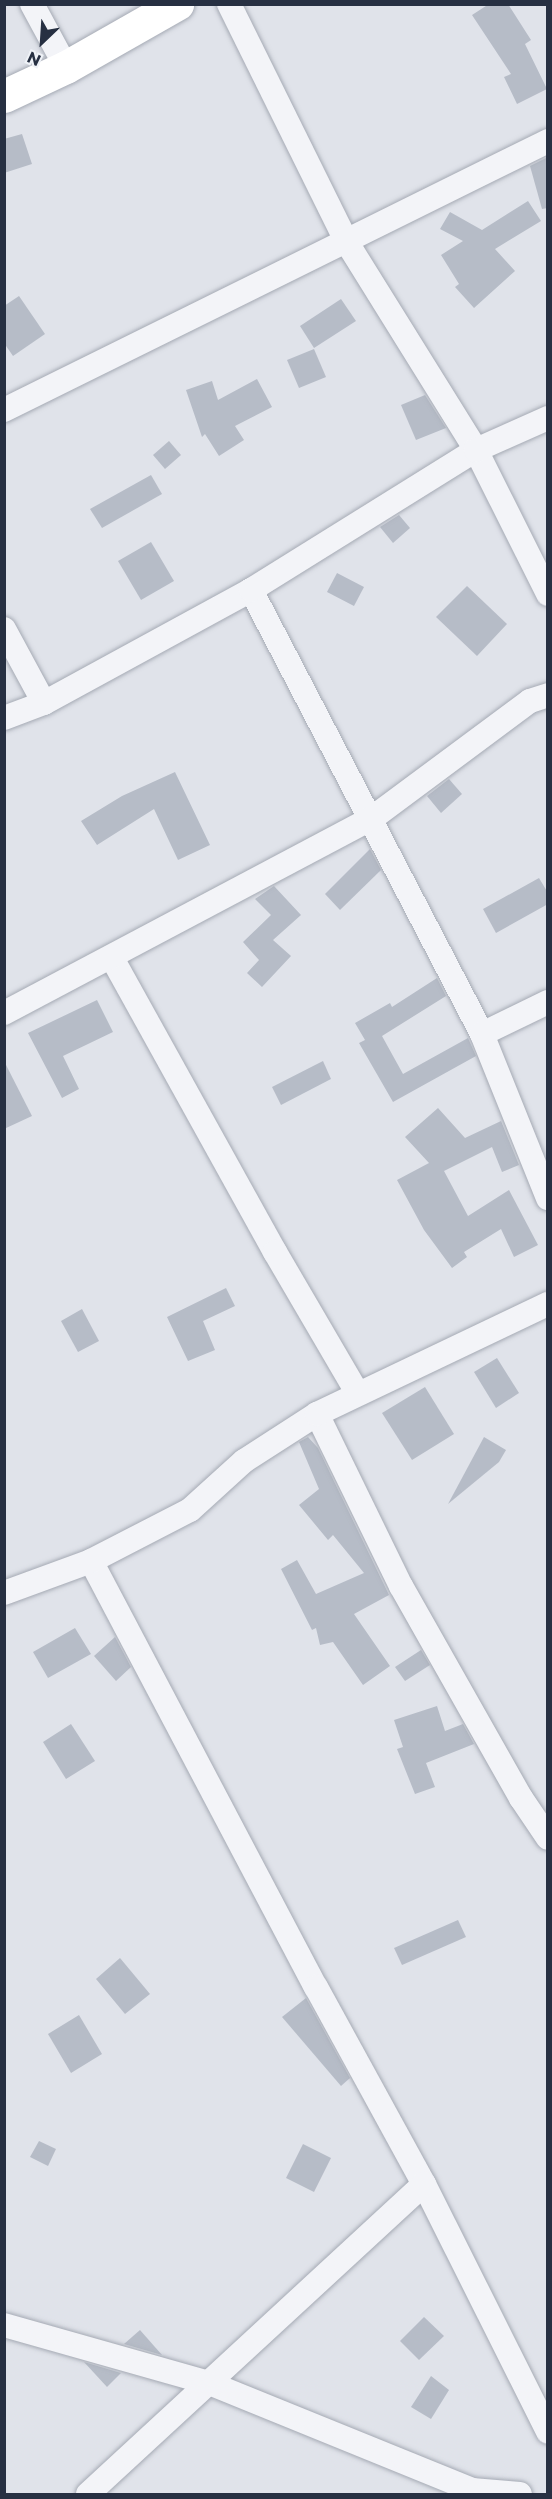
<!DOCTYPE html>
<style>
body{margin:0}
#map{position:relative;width:552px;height:2499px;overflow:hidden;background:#e0e3ea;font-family:Montserrat,sans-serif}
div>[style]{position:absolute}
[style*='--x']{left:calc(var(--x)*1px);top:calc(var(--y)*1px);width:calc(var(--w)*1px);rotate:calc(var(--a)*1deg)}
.building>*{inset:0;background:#b6bcc7}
.roads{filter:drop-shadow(0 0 2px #a5aab4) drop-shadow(0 0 2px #a5aab4)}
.street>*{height:24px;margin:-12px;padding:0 12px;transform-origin:12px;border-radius:12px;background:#f3f4f8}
.secondary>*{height:33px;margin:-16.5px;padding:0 16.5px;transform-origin:16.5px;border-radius:16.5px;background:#fff}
span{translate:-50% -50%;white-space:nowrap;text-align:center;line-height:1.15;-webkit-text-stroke:4.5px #eff2f7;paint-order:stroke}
.frame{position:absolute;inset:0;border:6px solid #273042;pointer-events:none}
.north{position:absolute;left:12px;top:12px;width:60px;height:60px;-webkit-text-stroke:4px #eff2f7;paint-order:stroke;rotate:205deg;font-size:16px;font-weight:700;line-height:24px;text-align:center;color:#273042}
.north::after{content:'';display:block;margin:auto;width:21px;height:27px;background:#273042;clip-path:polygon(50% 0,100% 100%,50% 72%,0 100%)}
</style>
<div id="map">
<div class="building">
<i style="clip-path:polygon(489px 4px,508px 4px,531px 40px,525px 44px,547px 89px,517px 104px,504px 77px,511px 74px,472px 15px)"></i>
<i style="clip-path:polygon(22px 134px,32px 164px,4px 173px,4px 139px)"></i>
<i style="clip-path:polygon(548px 157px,548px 208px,542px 209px,530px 166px)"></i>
<i style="clip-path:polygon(528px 201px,541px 221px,495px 249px,515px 271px,474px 308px,455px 287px,459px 284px,441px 255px,463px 241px,440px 229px,450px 212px,482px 230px)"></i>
<i style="clip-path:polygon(19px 296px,45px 334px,13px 356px,4px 343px,4px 306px)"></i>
<i style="clip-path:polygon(341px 299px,356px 321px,314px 348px,300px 326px)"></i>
<i style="clip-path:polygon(314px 349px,326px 377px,299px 388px,287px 360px)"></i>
<i style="clip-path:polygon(257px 379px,272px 407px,235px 426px,244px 440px,219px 456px,205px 434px,202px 437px,186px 390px,212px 381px,218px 400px)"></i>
<i style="clip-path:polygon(425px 395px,446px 428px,416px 440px,401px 405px)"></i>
<i style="clip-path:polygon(169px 441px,181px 455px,165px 469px,153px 455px)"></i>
<i style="clip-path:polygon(151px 475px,162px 494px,102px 528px,90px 509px)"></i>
<i style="clip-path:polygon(399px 515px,410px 528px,393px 543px,380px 527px)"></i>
<i style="clip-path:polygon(151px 542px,174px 581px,141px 600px,118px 561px)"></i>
<i style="clip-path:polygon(337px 573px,364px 587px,354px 606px,327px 592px)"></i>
<i style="clip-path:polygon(467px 586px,507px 624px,477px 656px,436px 617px)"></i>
<i style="clip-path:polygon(175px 772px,210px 845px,178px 860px,154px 809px,97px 845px,81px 821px,122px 796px)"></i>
<i style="clip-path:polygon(449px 779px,462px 794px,441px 813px,427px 796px)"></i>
<i style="clip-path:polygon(370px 849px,381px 870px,340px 910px,325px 894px)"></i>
<i style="clip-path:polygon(539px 878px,548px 893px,548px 904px,496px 933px,483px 909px)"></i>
<i style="clip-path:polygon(274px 886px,301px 915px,273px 940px,291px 956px,262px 987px,247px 973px,259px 960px,243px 942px,271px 915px,255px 899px)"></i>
<i style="clip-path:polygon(437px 978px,446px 996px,382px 1036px,403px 1074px,468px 1038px,476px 1056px,393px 1102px,359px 1043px,365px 1040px,355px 1023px,390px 1003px,392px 1007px)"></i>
<i style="clip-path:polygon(97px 1000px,113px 1032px,63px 1056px,79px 1089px,62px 1098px,28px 1033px)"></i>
<i style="clip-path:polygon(4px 1061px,32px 1116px,4px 1129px)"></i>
<i style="clip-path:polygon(323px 1061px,331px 1079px,281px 1105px,272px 1087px)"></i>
<i style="clip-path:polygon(438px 1108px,465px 1138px,501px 1121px,519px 1165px,502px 1172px,492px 1147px,444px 1171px,468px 1216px,509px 1190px,538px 1245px,514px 1257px,501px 1229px,464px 1252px,467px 1257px,452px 1268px,424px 1230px,397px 1180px,429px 1163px,405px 1137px)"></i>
<i style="clip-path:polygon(226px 1288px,235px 1306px,203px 1321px,215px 1350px,188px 1361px,167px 1317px)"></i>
<i style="clip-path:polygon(82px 1309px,99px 1341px,78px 1352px,61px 1321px)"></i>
<i style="clip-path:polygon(497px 1358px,519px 1393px,496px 1408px,474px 1372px)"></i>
<i style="clip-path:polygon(425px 1387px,454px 1434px,412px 1460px,382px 1413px)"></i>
<i style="clip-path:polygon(308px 1437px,318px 1448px,389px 1595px,354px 1614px,390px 1666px,363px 1685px,333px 1642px,320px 1645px,316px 1628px,312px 1630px,281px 1569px,297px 1560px,316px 1594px,364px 1573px,333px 1535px,328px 1540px,299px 1505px,319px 1489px,299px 1442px)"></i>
<i style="clip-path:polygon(484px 1437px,506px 1450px,499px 1462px,448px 1504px)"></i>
<i style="clip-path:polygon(75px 1628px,91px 1654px,48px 1678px,33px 1652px)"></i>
<i style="clip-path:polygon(115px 1637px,131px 1667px,116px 1681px,94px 1656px)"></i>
<i style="clip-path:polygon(421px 1650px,430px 1665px,405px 1681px,395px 1667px)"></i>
<i style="clip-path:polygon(437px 1706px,445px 1731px,463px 1724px,474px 1744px,426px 1763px,435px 1787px,415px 1794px,397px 1749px,403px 1747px,394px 1720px)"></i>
<i style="clip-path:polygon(71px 1724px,95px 1761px,66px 1779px,43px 1742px)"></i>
<i style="clip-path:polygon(458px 1920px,466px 1937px,402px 1965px,394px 1948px)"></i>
<i style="clip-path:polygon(120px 1958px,150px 1994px,125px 2014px,96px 1979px)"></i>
<i style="clip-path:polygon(306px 1998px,350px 2078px,341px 2086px,282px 2017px)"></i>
<i style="clip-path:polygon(79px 2015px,102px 2054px,71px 2073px,48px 2034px)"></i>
<i style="clip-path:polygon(39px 2141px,56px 2149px,48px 2166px,30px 2157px)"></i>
<i style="clip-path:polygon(303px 2144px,331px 2158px,314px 2192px,286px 2178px)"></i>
<i style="clip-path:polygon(424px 2317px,444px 2336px,419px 2360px,400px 2341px)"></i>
<i style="clip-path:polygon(140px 2330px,162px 2355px,124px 2344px)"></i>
<i style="clip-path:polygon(84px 2362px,121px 2373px,107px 2387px)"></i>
<i style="clip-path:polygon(431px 2376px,449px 2390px,431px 2419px,411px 2407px)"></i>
</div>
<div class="roads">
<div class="street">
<i style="--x:32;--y:4;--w:72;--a:61.6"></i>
<i style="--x:229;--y:4;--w:264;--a:63.7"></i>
<i style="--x:346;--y:241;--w:246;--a:58.1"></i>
<i style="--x:476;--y:450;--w:161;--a:63.4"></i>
<i style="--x:4;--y:410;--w:607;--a:-26.31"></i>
<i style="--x:251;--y:590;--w:500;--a:62.51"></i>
<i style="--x:482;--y:1034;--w:177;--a:68.1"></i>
<i style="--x:4;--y:629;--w:84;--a:61.6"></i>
<i style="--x:4;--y:718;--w:43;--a:-20.6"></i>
<i style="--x:44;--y:703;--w:236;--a:-28.6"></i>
<i style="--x:251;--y:590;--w:265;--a:-31.9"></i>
<i style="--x:476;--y:450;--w:79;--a:-24"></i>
<i style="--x:112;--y:958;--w:336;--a:61"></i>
<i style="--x:275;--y:1252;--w:164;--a:59.7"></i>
<i style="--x:4;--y:1013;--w:415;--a:-27.9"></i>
<i style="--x:371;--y:819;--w:198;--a:-36.6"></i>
<i style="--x:530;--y:701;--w:19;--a:-18"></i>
<i style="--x:482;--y:1034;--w:73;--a:-25.9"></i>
<i style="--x:317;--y:1414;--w:191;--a:64"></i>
<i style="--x:401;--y:1586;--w:244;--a:60.5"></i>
<i style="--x:521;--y:1798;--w:48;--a:56"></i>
<i style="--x:91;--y:1561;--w:482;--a:62.2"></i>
<i style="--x:316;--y:1987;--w:225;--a:61.3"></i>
<i style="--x:424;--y:2184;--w:277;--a:63.4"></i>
<i style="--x:4;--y:1593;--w:93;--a:-20.2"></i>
<i style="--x:91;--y:1561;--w:111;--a:-27.3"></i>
<i style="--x:190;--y:1510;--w:73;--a:-42.2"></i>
<i style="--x:244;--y:1461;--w:87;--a:-32.8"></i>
<i style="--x:317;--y:1414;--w:256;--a:-25.5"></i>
<i style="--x:4;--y:2325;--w:213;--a:15.8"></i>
<i style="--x:209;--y:2383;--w:284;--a:22.1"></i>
<i style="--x:472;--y:2490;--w:48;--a:4.8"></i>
<i style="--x:88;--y:2494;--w:457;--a:-42.7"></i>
</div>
<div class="secondary">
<i style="--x:4;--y:96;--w:68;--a:-25.1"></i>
<i style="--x:66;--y:67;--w:128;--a:-29.6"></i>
</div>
</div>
<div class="frame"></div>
<div class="north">N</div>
</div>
